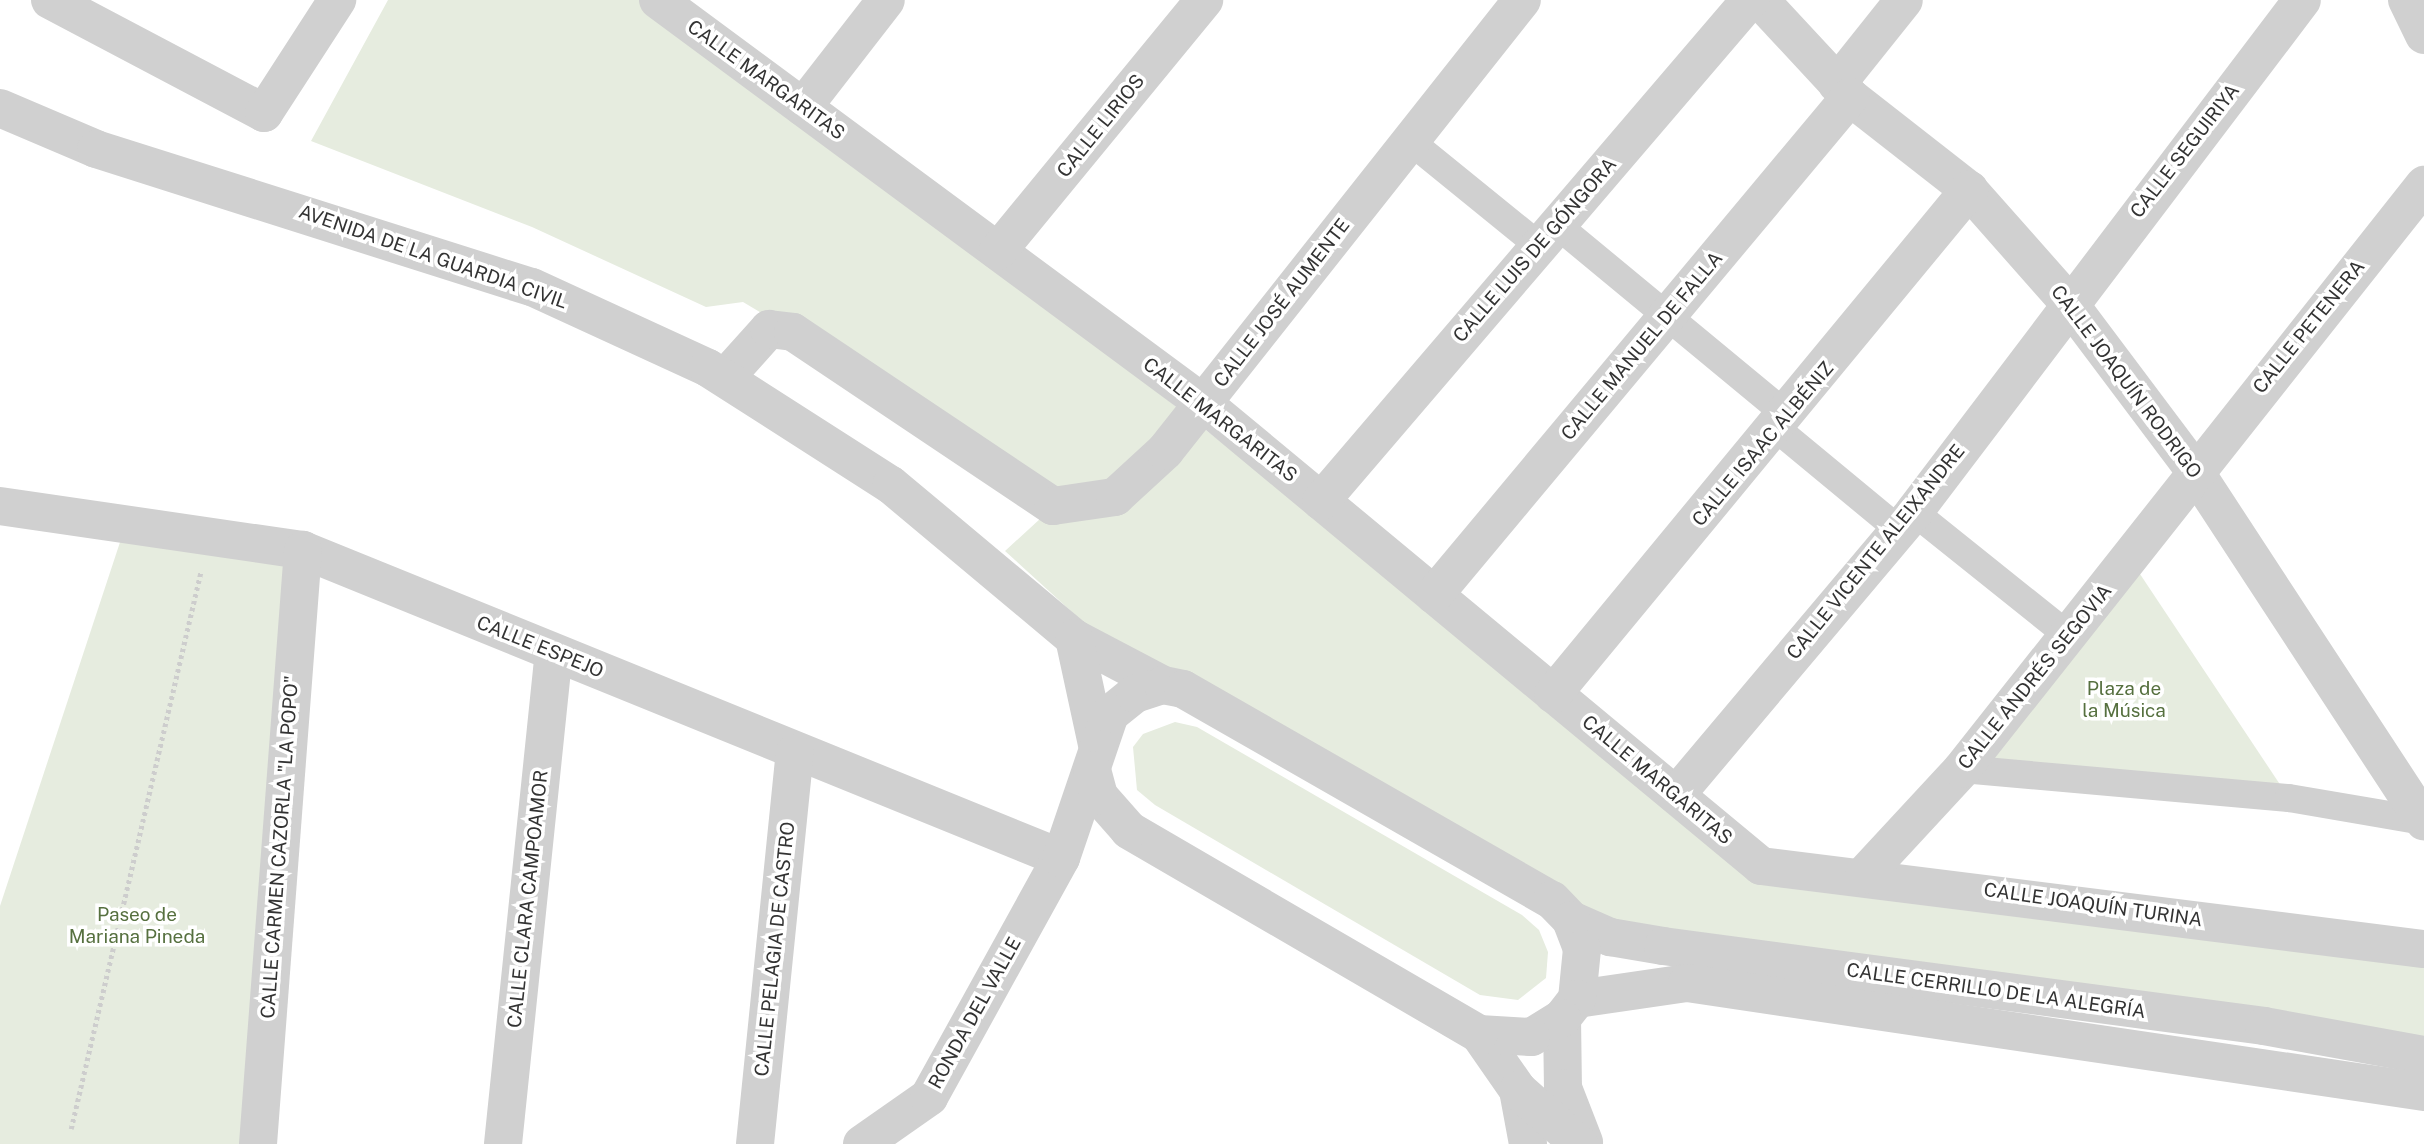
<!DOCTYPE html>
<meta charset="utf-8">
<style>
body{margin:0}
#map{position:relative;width:2424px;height:1144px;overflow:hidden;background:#fff;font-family:"Public Sans",sans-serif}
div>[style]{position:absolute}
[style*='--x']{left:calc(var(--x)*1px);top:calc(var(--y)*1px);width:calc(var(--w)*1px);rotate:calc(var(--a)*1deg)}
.green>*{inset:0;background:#e6ecdf}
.path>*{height:4.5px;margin-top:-2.25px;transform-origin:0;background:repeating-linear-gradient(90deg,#cdcdcd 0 3.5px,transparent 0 7px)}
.pedestrian>*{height:28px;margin:-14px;padding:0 14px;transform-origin:14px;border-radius:14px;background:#d0d0d0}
.minor>*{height:38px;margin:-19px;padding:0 19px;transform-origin:19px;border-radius:19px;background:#d0d0d0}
.tertiary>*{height:38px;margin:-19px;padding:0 19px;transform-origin:19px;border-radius:19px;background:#d0d0d0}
span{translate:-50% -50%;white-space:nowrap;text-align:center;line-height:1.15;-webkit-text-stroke:7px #fff;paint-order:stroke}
.street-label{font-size:19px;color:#333}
.park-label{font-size:19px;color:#56703f}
</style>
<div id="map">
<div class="green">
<i style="clip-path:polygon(388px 0,658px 0,1761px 866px,2424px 949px,2424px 1055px,1571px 920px,1129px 664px,1005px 551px,1053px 507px,793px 332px,743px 302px,706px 307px,532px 227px,311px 141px)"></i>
<i style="clip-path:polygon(126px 524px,303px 550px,258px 1144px,0 1144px,0 906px)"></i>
<i style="clip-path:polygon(2130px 559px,2289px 798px,1962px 769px)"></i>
<i style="clip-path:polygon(1175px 722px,1197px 727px,1522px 915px,1539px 930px,1548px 952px,1546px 978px,1518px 1000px,1480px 995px,1155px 805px,1137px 790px,1133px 747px,1143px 734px)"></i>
</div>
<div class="path">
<i style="--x:71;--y:1129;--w:573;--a:-76.89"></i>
</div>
<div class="pedestrian">
<i style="--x:1410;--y:141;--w:166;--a:39.1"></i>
<i style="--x:1557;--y:225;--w:300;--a:39.6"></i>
<i style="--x:1777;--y:429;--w:158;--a:39.6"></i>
<i style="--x:1914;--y:512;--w:198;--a:38.7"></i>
<i style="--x:1962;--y:769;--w:328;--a:5.1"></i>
<i style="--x:2289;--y:798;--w:137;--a:9.7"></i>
</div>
<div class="minor">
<i style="--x:50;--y:0;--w:242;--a:27.8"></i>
<i style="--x:264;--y:113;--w:135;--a:-57.1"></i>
<i style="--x:658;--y:0;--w:678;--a:36.48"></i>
<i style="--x:1203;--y:403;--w:725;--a:39.68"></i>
<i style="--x:1761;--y:866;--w:668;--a:7.14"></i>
<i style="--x:1760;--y:0;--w:132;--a:47.1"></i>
<i style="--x:1850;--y:97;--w:151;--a:38"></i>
<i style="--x:1969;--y:190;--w:149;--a:48.5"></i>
<i style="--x:2068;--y:302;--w:210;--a:53.1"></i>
<i style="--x:2194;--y:470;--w:420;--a:56.8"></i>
<i style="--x:2407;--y:0;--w:39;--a:64"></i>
<i style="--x:1837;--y:84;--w:107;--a:-51.4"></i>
<i style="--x:803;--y:107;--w:135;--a:-52.2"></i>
<i style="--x:998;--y:251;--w:325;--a:-50.6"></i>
<i style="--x:725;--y:378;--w:66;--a:-48.1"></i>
<i style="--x:769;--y:329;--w:24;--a:7"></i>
<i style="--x:793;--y:332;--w:313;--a:33.8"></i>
<i style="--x:1053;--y:506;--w:63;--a:-8.3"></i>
<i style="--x:1115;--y:497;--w:68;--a:-42.6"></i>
<i style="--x:1165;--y:451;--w:575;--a:-51.64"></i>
<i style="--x:1321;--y:501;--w:660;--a:-49.43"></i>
<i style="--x:0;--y:506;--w:306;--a:8.3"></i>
<i style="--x:303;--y:550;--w:818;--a:22.11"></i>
<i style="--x:1434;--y:595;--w:649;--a:-50.13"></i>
<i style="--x:1553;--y:694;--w:654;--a:-50.46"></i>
<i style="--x:1676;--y:795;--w:370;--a:-49.9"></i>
<i style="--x:1914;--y:512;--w:642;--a:-52.84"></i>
<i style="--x:1864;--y:875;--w:144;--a:-47.2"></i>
<i style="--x:1962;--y:769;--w:745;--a:-51.65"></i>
<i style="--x:1518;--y:1090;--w:55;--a:79.5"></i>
<i style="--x:258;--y:1144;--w:596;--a:-85.67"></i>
<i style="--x:503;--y:1144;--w:494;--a:-84.1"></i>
<i style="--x:755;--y:1144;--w:393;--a:-84.2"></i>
</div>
<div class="tertiary">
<i style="--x:0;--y:108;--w:104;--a:23.1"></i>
<i style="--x:96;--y:149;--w:457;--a:17.6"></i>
<i style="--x:532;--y:287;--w:194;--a:24.7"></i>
<i style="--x:708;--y:368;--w:217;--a:32.6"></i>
<i style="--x:891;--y:485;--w:239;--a:39.9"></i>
<i style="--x:1074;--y:638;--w:101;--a:27.8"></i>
<i style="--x:1074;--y:638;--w:108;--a:77.8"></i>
<i style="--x:1571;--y:920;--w:43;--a:23.6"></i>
<i style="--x:1610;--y:937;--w:54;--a:9.6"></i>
<i style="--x:1663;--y:946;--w:606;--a:7.58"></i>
<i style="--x:2264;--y:1026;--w:163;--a:10.3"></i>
<i style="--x:1577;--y:999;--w:111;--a:-8.3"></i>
<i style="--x:1687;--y:983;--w:745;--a:8.41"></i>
<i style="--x:1562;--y:1018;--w:70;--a:89.2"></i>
<i style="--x:1563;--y:1088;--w:58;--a:68.7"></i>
<i style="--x:1479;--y:1034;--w:68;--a:55.1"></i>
<i style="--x:1518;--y:1090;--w:81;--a:41.5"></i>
<i style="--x:862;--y:1144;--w:82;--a:-35"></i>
<i style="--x:929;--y:1097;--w:273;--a:-61.1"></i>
<i style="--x:1061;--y:858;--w:152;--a:-71.2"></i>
<i style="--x:1110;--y:714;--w:32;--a:-39"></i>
<i style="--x:1135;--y:694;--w:29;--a:-18"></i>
<i style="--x:1163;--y:685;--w:20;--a:11"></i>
<i style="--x:1183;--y:689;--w:425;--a:29.8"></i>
<i style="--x:1552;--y:900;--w:28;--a:46"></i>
<i style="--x:1571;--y:920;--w:31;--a:69"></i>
<i style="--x:1582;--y:949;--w:50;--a:95.7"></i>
<i style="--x:1577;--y:999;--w:24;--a:128"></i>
<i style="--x:1562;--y:1018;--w:36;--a:148"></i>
<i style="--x:1531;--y:1037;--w:52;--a:-176.7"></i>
<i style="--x:1479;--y:1034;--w:405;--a:-149.8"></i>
<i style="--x:1129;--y:830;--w:45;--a:-131.4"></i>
<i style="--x:1099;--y:796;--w:27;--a:-105"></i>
</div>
<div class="street-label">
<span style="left:766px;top:80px;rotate:36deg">CALLE MARGARITAS</span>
<span style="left:1101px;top:126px;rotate:-51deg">CALLE LIRIOS</span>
<span style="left:2185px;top:151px;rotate:-52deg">CALLE SEGUIRIYA</span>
<span style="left:1535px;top:250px;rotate:-49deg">CALLE LUIS DE GÓNGORA</span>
<span style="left:433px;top:257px;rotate:19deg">AVENIDA DE LA GUARDIA CIVIL</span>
<span style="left:1282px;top:303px;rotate:-52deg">CALLE JOSÉ AUMENTE</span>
<span style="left:2309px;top:327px;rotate:-51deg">CALLE PETENERA</span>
<span style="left:1642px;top:346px;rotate:-50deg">CALLE MANUEL DE FALLA</span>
<span style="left:2126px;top:382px;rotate:53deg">CALLE JOAQUÍN RODRIGO</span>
<span style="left:1220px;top:420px;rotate:38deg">CALLE MARGARITAS</span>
<span style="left:1763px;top:444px;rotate:-50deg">CALLE ISAAC ALBÉNIZ</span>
<span style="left:1876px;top:552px;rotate:-51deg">CALLE VICENTE ALEIXANDRE</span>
<span style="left:540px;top:647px;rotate:22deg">CALLE ESPEJO</span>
<span style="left:2035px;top:677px;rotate:-51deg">CALLE ANDRÉS SEGOVIA</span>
<span style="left:1657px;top:780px;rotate:40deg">CALLE MARGARITAS</span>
<span style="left:280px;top:847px;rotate:-86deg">CALLE CARMEN CAZORLA "LA POPO"</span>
<span style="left:528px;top:899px;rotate:-84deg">CALLE CLARA CAMPOAMOR</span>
<span style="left:2093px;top:905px;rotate:8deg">CALLE JOAQUÍN TURINA</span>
<span style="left:775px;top:949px;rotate:-84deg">CALLE PELAGIA DE CASTRO</span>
<span style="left:1996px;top:991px;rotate:8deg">CALLE CERRILLO DE LA ALEGRÍA</span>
<span style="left:975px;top:1013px;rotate:-61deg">RONDA DEL VALLE</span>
</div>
<div class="park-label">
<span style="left:2124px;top:700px">Plaza de<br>la Música</span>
<span style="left:137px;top:926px">Paseo de<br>Mariana Pineda</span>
</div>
</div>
